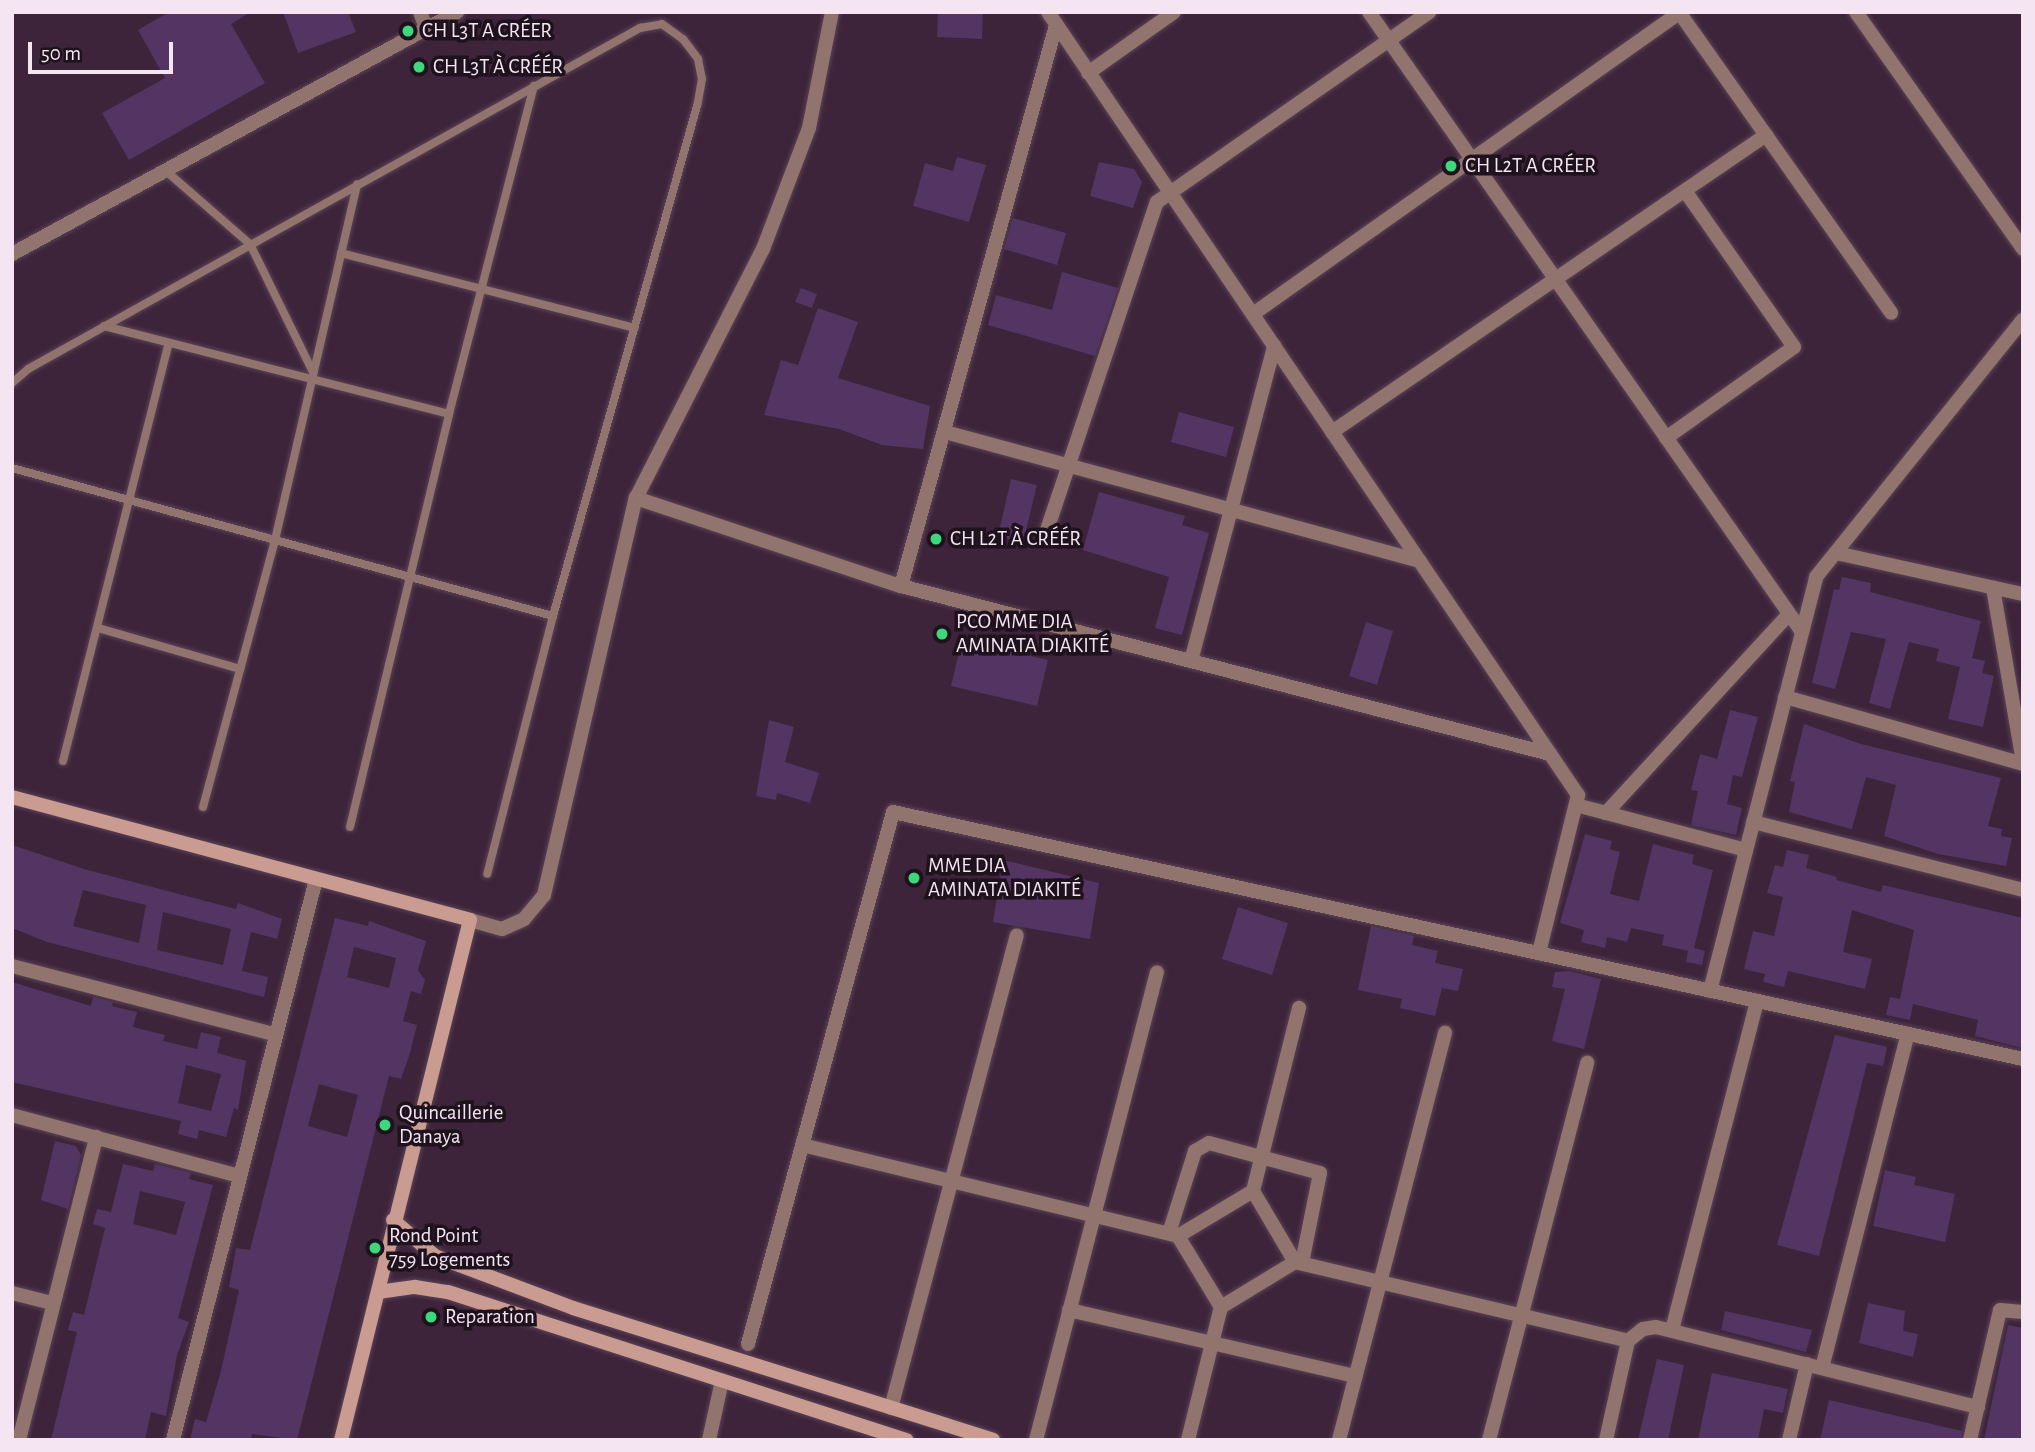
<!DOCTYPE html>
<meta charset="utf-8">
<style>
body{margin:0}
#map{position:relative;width:2035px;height:1452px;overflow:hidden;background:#3e243a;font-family:"Alegreya Sans",sans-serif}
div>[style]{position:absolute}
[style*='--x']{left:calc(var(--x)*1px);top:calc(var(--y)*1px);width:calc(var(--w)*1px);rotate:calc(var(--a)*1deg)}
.building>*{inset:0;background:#533463}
.roads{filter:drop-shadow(0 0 2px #5b4357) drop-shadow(0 0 2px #5b4357)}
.lane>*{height:8px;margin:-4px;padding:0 4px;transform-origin:4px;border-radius:4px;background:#91746d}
.street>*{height:14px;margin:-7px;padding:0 7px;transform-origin:7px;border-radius:7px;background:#91746d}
.secondary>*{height:14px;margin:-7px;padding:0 7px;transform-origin:7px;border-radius:7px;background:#c99b91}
.dots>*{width:19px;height:19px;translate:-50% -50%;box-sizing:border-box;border:4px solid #1e121c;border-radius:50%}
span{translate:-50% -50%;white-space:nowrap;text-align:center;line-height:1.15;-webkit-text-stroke:7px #1e121c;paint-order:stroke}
.poi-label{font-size:21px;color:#f5e4f2}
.left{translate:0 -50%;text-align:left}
.frame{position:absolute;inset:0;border:14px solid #f5e4f2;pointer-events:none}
.scale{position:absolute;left:28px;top:42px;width:145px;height:32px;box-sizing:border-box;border:4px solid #f5e4f2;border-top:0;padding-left:9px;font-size:21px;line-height:24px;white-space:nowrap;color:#f5e4f2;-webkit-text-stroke:5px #1e121c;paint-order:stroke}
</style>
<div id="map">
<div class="building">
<i style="clip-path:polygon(169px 12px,251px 12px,231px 24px,265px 83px,129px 160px,102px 113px,165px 78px,138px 30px)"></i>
<i style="clip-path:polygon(283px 12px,348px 12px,356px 32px,298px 53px)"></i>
<i style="clip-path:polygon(938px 12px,983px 12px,982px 39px,937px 37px)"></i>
<i style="clip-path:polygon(957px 157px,986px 165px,969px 222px,913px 206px,925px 163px,953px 171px)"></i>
<i style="clip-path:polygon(1099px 162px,1134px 169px,1142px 182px,1133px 208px,1090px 196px)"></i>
<i style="clip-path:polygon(1013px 218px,1066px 233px,1057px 265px,1004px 249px)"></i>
<i style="clip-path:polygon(1062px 272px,1118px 288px,1095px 356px,988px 325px,996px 295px,1052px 310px)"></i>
<i style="clip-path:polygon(801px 288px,817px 294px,812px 308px,795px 302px)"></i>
<i style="clip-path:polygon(818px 308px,858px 322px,838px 378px,930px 406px,923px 449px,882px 445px,839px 429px,764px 415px,781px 360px,798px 365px)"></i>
<i style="clip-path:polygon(1179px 412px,1234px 427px,1226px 457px,1171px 442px)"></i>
<i style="clip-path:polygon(1011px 479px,1037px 485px,1023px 543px,998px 536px)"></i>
<i style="clip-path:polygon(1099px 492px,1185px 516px,1182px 525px,1209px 533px,1182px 635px,1155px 628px,1169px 577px,1083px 550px)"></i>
<i style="clip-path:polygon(1842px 577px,1871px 583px,1870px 592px,1981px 621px,1972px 658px,1985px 661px,1982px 673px,1994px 676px,1983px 727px,1948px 719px,1960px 667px,1936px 661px,1939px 649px,1909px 642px,1890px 709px,1869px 703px,1886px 639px,1851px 632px,1835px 689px,1812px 683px,1834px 589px,1839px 590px)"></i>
<i style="clip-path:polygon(1366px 622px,1393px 631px,1377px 685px,1349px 676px)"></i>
<i style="clip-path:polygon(962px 640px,1048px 660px,1037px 706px,951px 686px)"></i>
<i style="clip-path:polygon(1730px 710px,1758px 717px,1742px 777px,1733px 775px,1727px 804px,1742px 808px,1736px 835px,1691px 825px,1698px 791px,1691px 790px,1700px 754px,1717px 759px)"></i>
<i style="clip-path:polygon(769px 720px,794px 727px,785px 762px,819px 773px,810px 803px,777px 793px,776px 800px,756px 796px)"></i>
<i style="clip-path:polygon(1804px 724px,1861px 744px,2001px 778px,1988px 826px,2002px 829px,2001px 836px,2012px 838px,2006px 866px,1938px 854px,1884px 836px,1896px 785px,1866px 777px,1852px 829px,1789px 812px,1795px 782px,1790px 781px)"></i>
<i style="clip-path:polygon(1585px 834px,1612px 841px,1610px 849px,1620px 852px,1610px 894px,1639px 901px,1653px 844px,1694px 855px,1692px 864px,1713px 870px,1694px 948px,1705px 951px,1702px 965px,1686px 962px,1688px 951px,1662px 945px,1664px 935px,1631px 928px,1627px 942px,1607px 937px,1605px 948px,1581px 942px,1584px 930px,1560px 923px)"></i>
<i style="clip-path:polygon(evenodd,12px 845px,84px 869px,236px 909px,238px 903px,282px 919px,277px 939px,251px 932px,242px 971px,268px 977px,264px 997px,47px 942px,12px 928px,12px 845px,83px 890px,146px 905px,139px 943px,73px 926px,83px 890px,12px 845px,163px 912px,231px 929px,223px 965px,157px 950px,163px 912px)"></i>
<i style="clip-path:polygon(1787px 850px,1809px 855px,1806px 868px,1837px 877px,1836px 880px,1881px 892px,1883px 885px,2023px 918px,2023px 1048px,1975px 1036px,1978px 1020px,1913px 1004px,1910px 1020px,1886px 1015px,1890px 997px,1900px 999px,1914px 930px,1852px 910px,1843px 952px,1872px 959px,1865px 989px,1788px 971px,1784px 987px,1763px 982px,1765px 974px,1744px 969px,1753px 931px,1774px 936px,1783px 897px,1767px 893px,1775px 865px,1783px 867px)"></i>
<i style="clip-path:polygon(1003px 860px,1099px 883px,1090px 939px,993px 922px)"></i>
<i style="clip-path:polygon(1238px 907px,1288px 923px,1272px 975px,1222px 959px)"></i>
<i style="clip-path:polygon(evenodd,335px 918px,368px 926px,369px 921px,426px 941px,418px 970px,425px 980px,421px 994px,411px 991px,403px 1021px,417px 1025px,410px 1053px,401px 1079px,389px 1076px,297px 1440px,252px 1434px,251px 1440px,190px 1440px,195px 1419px,206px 1422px,221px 1371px,239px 1290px,229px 1287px,236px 1248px,250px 1250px,335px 918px,354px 947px,396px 958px,389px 988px,347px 977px,354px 947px,335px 918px,319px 1084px,358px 1095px,347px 1137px,308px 1126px,319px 1084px)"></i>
<i style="clip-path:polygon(1371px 926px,1414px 936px,1412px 945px,1438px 951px,1435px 963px,1463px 969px,1458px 991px,1442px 988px,1435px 1016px,1400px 1008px,1402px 999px,1358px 990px)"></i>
<i style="clip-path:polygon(1569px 971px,1601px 979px,1584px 1049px,1552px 1041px,1565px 989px,1552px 987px,1555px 972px)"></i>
<i style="clip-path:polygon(evenodd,12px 982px,91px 1006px,93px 997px,113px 1002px,112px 1006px,137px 1012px,133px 1027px,165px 1035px,163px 1041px,197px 1049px,201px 1032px,221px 1037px,217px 1053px,246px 1061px,238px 1110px,234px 1108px,226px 1137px,199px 1130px,197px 1139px,178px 1134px,181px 1121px,12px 1082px,12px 982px,186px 1065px,221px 1074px,211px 1111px,178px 1103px,186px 1065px)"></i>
<i style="clip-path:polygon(1835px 1035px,1887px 1047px,1883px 1066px,1867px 1063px,1819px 1256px,1777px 1245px)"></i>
<i style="clip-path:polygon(55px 1141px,76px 1146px,81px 1155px,68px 1209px,41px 1200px)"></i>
<i style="clip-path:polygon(evenodd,123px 1164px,153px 1171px,155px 1164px,191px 1173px,189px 1179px,213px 1185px,178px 1318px,189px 1322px,177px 1355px,166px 1416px,151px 1412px,145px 1440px,51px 1440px,77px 1332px,68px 1330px,73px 1312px,84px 1315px,105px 1228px,93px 1224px,97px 1209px,111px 1212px,123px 1164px,140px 1191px,185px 1202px,176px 1235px,133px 1224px,140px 1191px)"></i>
<i style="clip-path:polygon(1885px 1170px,1916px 1177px,1914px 1185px,1955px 1194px,1945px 1242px,1873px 1226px)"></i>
<i style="clip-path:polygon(1868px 1303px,1905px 1311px,1903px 1331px,1918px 1334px,1913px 1357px,1859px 1343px)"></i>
<i style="clip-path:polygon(1725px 1311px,1812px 1330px,1806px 1352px,1721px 1330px)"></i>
<i style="clip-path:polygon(2008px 1325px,2023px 1328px,2023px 1440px,1984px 1440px)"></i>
<i style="clip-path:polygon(1657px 1359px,1684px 1365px,1668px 1440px,1638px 1440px)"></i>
<i style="clip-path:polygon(1712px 1373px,1788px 1389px,1783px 1413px,1764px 1409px,1758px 1440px,1698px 1440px)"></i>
<i style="clip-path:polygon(1829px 1400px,1962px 1431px,1961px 1440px,1820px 1440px)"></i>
</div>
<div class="roads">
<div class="lane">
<i style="--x:166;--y:171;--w:111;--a:41"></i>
<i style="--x:250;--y:244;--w:143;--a:63.8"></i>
<i style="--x:341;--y:253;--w:303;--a:14.3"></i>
<i style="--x:104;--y:326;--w:356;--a:14.3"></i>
<i style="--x:12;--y:383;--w:21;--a:-41"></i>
<i style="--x:28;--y:369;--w:701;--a:-29.13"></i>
<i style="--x:640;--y:28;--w:22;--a:-10"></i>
<i style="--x:662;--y:24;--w:26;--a:36"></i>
<i style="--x:683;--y:39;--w:25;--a:53"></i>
<i style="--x:698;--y:59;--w:20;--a:79"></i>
<i style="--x:702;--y:79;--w:27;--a:100"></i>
<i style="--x:697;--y:106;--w:530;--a:105.77"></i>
<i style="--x:553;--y:616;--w:266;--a:104.3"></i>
<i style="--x:12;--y:468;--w:561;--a:15.3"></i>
<i style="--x:98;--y:628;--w:148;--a:16.1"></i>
<i style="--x:63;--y:761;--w:431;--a:-75.8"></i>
<i style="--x:203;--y:807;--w:277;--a:-74.9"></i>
<i style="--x:275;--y:540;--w:365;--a:-77"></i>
<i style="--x:350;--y:827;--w:425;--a:-76.5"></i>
<i style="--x:449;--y:414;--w:339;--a:-75.5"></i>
</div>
<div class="street">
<i style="--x:420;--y:12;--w:19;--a:69"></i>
<i style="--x:1048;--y:12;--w:946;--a:55.91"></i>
<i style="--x:1578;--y:795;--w:163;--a:103.9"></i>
<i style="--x:1369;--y:12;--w:756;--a:55.07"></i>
<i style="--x:1679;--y:12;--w:368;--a:54.8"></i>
<i style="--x:1856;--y:12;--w:290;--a:54.8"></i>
<i style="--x:1088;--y:73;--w:105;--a:-35.3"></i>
<i style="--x:12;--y:254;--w:507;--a:-28.54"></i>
<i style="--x:1253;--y:314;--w:522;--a:-35.24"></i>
<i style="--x:945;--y:432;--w:492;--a:15.2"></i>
<i style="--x:1332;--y:432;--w:526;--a:-34.39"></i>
<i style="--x:1666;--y:438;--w:157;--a:-35.4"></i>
<i style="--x:1794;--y:347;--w:190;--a:-124.9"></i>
<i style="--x:636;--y:498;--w:279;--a:18.4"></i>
<i style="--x:901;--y:586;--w:670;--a:14.51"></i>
<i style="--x:1046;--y:533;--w:349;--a:-71.5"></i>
<i style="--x:1157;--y:202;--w:332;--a:-34.9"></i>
<i style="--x:1836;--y:553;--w:191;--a:12.4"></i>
<i style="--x:901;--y:586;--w:582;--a:-74.55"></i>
<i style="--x:1993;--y:588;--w:177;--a:80.2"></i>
<i style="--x:1191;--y:661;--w:326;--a:-75.2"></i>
<i style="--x:1785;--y:697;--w:247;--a:15.7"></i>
<i style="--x:1576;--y:805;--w:176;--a:14.8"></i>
<i style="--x:1606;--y:813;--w:270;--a:-47.4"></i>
<i style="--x:1753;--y:822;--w:278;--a:14.1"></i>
<i style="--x:470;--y:920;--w:33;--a:16"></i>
<i style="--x:502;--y:929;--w:24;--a:-24"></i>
<i style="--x:524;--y:919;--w:31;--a:-50"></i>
<i style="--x:544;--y:895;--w:408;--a:-77"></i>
<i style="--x:636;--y:498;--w:280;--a:-63"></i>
<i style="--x:763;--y:249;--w:129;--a:-69.2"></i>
<i style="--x:809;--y:128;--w:118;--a:-78.8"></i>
<i style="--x:12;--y:966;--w:273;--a:14.6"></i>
<i style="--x:1710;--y:991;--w:427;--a:-75.6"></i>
<i style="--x:1816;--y:577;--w:330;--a:-51.2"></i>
<i style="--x:12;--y:1115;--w:236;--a:15"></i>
<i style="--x:802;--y:1145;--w:387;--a:13.6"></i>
<i style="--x:1253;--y:1191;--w:189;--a:-75.9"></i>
<i style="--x:1169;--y:1233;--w:86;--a:-72.4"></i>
<i style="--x:1195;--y:1151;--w:16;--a:-30"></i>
<i style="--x:1209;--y:1143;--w:115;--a:15.1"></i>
<i style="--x:1320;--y:1173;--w:92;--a:101.3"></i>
<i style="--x:1295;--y:1262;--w:87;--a:148.7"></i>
<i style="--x:1221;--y:1307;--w:83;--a:-121.2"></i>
<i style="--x:1178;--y:1236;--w:87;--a:-31"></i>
<i style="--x:1253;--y:1191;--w:82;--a:59.4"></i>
<i style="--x:1295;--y:1262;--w:342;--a:13.3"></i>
<i style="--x:12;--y:1293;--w:41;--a:14"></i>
<i style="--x:1069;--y:1310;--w:294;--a:13"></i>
<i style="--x:1672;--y:1330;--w:340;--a:-75.5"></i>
<i style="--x:748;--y:1344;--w:551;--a:-74.75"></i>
<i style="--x:893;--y:812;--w:1157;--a:12.33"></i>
<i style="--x:1822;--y:1368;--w:345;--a:-75.6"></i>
<i style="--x:891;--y:1408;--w:489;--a:-75.1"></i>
<i style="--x:19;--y:1440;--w:313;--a:-75.7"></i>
<i style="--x:173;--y:1440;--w:579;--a:-75.7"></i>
<i style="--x:709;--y:1440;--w:60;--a:-77.6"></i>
<i style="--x:1036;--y:1440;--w:483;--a:-75.5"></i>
<i style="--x:1188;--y:1440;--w:137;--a:-76.1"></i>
<i style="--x:1339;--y:1440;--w:421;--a:-75.4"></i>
<i style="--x:1489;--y:1440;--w:390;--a:-75.4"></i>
<i style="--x:1606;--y:1440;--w:101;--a:-77.5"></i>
<i style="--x:1628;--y:1341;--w:19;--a:-39"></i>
<i style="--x:1643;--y:1329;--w:13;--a:-9"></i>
<i style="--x:1656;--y:1327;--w:332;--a:14"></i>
<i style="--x:1789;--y:1440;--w:78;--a:-76.7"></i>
<i style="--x:1970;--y:1440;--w:133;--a:-77"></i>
<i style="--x:2000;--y:1310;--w:23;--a:5"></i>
</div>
<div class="secondary">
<i style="--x:12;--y:797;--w:474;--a:15"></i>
<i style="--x:470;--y:920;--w:536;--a:103.93"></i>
<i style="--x:393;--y:1220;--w:55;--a:40.6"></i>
<i style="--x:435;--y:1256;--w:147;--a:20.6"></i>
<i style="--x:573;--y:1308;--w:440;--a:17.4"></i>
<i style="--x:378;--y:1292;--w:37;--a:-8"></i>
<i style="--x:415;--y:1287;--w:33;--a:9"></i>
<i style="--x:448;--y:1292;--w:482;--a:17.9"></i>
</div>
</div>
<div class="dots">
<i style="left:408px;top:31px;background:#3dd77e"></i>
<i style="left:419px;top:67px;background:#3dd77e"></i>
<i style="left:1451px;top:166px;background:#3dd77e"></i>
<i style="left:936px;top:539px;background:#3dd77e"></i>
<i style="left:942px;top:634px;background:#3dd77e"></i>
<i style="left:914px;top:878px;background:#3dd77e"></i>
<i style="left:385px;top:1125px;background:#3dd77e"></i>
<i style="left:375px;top:1248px;background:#3dd77e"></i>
<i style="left:431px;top:1317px;background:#3dd77e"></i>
</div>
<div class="poi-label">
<span class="left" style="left:422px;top:31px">CH L3T A CRÉER</span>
<span class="left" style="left:433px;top:67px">CH L3T À CRÉÉR</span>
<span class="left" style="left:1465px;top:166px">CH L2T A CRÉER</span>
<span class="left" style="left:950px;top:539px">CH L2T À CRÉÉR</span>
<span class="left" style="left:956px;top:634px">PCO MME DIA<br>AMINATA DIAKITÉ</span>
<span class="left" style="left:928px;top:878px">MME DIA<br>AMINATA DIAKITÉ</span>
<span class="left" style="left:399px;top:1125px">Quincaillerie<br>Danaya</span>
<span class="left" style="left:389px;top:1248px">Rond Point<br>759 Logements</span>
<span class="left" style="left:445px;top:1317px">Reparation</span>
</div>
<div class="frame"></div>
<div class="scale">50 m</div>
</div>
